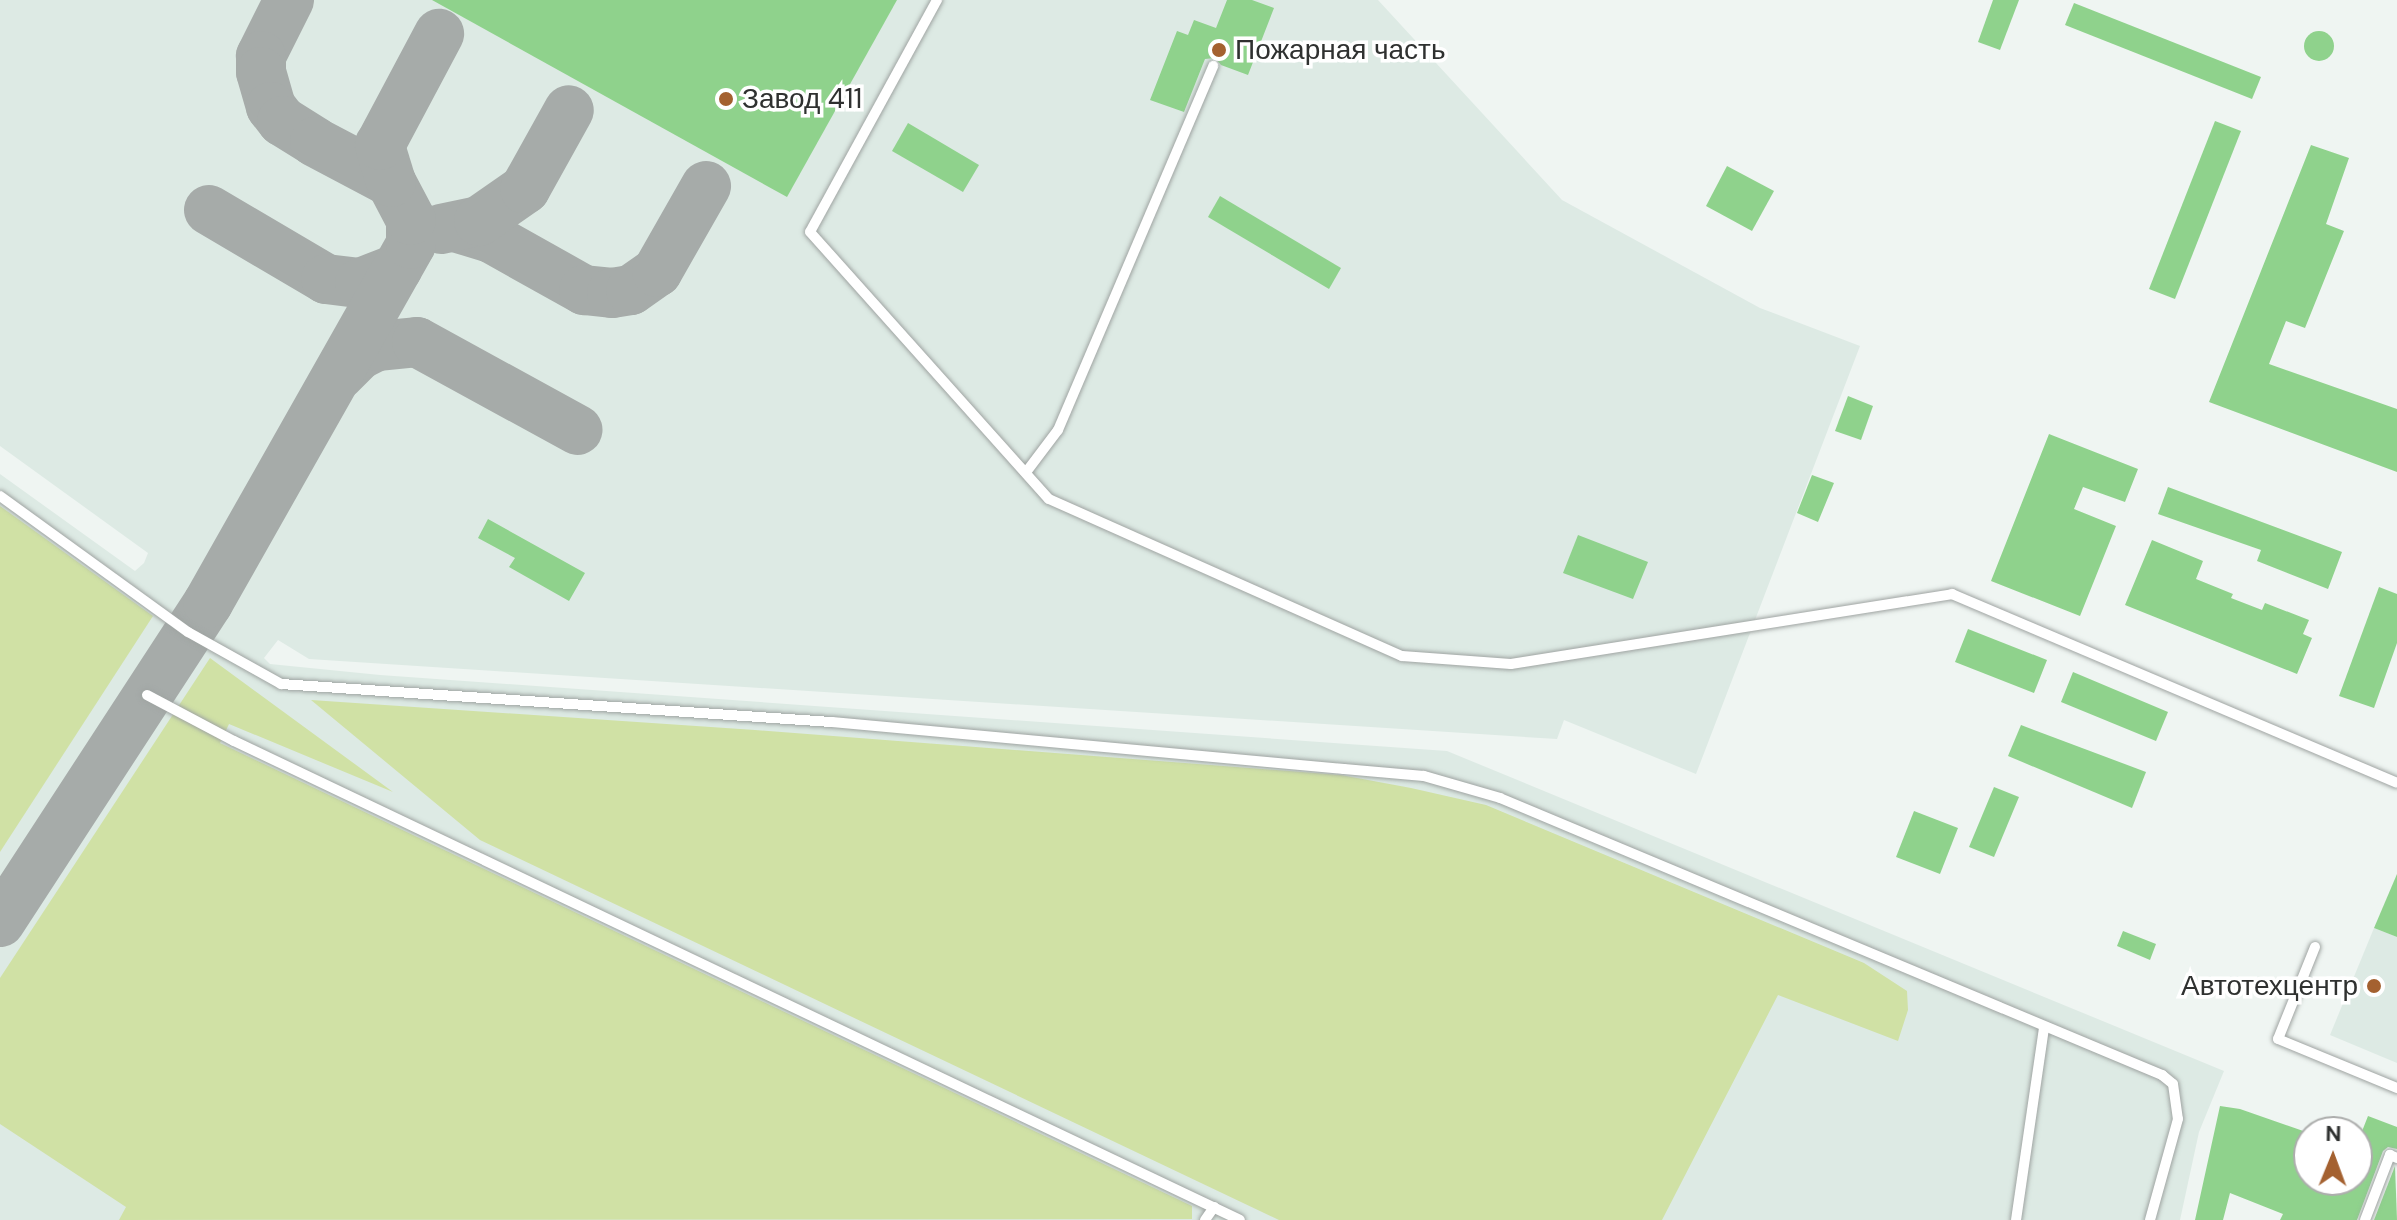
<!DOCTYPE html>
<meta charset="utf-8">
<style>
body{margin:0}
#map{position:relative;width:2397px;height:1220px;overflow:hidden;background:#eff5f2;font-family:"DM Sans",sans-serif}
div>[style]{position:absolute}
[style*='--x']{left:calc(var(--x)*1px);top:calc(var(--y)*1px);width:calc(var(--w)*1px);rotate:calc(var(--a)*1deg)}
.built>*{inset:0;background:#ddeae4}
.green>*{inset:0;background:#d0e1a5}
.taxiway>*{height:50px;margin:-25px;padding:0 25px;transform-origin:25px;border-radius:25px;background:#a6aba9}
.building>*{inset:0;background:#8fd28c}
.round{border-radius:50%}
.roads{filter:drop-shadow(0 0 2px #9fa4a2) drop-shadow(0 0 2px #9fa4a2)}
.lane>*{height:10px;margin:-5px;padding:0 5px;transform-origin:5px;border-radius:5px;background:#fff}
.dots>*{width:22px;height:22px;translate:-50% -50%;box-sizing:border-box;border:4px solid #fff;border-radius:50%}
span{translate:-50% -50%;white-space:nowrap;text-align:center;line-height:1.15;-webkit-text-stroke:7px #fff;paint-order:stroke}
.poi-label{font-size:28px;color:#2f3130}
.left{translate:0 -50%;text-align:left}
.right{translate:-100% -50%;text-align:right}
.north{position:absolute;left:2293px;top:1116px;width:80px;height:80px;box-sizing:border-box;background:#fff;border:2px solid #acadac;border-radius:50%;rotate:1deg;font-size:22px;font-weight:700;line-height:32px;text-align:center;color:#2f3130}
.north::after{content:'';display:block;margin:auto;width:28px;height:36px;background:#a46130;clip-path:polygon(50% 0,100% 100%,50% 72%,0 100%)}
</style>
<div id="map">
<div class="built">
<i style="clip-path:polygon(0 0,1378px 0,1562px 200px,1760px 308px,1860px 346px,1696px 774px,1564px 720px,1557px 739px,309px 659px,278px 640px,264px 658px,270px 664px,380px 675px,1447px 751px,2224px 1071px,2199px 1132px,2180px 1220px,0 1220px,0 474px,135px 571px,144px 563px,148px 553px,0 446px)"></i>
<i style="clip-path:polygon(2374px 928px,2397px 937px,2397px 1063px,2330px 1035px)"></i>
</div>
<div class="green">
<i style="clip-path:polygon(0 506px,153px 616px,0 852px)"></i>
<i style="clip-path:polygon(210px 658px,393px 792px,229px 724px,220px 743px,1192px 1206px,1192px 1219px,119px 1220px,126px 1207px,0 1124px,0 978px)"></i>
<i style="clip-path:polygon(311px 700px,755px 730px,1341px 775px,1411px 788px,1486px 805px,1864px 963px,1907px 991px,1908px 1010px,1898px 1041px,1778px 995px,1662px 1220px,1279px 1220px,480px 840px)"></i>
</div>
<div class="taxiway">
<i style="--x:289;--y:0;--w:63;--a:116.6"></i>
<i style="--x:261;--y:56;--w:16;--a:90"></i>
<i style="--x:261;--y:72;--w:36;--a:74"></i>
<i style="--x:271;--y:107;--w:18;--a:52"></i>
<i style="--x:282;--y:121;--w:39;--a:32"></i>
<i style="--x:315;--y:142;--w:86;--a:27.8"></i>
<i style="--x:209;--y:210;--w:136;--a:30.5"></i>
<i style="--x:326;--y:279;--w:34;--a:7"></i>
<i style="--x:360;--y:283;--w:40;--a:-21"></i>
<i style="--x:455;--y:227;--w:38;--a:17"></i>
<i style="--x:491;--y:238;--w:107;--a:29.2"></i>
<i style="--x:584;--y:290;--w:28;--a:6"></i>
<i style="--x:612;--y:293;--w:19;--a:-9"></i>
<i style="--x:631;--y:290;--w:32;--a:-35"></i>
<i style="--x:657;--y:272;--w:99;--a:-60.3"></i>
<i style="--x:441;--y:229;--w:39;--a:-12"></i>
<i style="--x:479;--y:221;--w:56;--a:-34.8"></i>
<i style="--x:525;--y:189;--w:90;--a:-60.9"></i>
<i style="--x:339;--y:375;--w:28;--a:-45"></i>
<i style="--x:359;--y:355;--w:20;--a:-27"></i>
<i style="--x:377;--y:346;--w:40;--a:-5.7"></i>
<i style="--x:417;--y:342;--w:183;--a:28.7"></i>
<i style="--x:0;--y:922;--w:381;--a:-56.9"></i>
<i style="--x:208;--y:603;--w:412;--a:-60.5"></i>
<i style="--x:411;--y:244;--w:24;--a:-90"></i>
<i style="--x:411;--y:220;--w:43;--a:-117.8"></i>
<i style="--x:391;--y:182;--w:39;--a:-107"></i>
<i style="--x:380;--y:145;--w:126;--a:-62"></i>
</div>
<div class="building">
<i style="clip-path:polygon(432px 0,897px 0,787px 197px)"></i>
<i style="clip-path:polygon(1227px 0,1252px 0,1274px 8px,1248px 75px,1221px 65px,1215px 58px,1205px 59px,1184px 112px,1150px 100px,1177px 31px,1188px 35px,1194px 20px,1216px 28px)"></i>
<i style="clip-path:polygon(1993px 0,2019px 0,2000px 50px,1978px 42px)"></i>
<i style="clip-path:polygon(2074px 3px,2261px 77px,2252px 99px,2065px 25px)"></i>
<i class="round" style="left:2304px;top:31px;width:30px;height:30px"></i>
<i style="clip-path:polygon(2215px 121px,2241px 131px,2175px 299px,2149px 289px)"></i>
<i style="clip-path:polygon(908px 123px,979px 165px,963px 192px,892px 151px)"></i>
<i style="clip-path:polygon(2311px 145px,2349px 158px,2326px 224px,2344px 231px,2305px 328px,2286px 321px,2269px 364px,2397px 409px,2397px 472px,2209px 402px)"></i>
<i style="clip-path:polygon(1727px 166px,1774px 191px,1752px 231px,1706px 206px)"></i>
<i style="clip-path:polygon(1220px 196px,1341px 268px,1329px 289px,1208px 217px)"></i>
<i style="clip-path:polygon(1848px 396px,1873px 406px,1861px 440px,1835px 431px)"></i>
<i style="clip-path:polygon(2049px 434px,2138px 469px,2125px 502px,2083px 487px,2074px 509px,2116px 526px,2080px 616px,1991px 581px)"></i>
<i style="clip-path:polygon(1812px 475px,1834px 483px,1818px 522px,1797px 513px)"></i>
<i style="clip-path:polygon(2168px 487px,2342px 552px,2328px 589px,2257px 561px,2261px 550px,2158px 514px)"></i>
<i style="clip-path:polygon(488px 519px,585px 573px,569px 601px,509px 567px,515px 558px,478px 538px)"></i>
<i style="clip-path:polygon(1578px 535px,1648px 562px,1633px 599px,1563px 573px)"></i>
<i style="clip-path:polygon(2152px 540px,2203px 561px,2196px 579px,2233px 594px,2231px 598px,2262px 610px,2265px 603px,2309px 620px,2303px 634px,2312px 638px,2297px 674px,2125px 605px)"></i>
<i style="clip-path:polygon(2379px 587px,2397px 594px,2397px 643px,2374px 708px,2339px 696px)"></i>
<i style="clip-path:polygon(1968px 629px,2047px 660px,2034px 693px,1955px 662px)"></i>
<i style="clip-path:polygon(2073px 672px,2168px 712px,2156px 741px,2061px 702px)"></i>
<i style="clip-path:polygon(2021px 725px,2146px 772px,2132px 808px,2008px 756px)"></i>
<i style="clip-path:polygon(1994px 787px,2019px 797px,1994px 857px,1969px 847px)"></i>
<i style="clip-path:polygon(1914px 811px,1958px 828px,1940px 874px,1896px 857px)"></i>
<i style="clip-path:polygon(2397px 874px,2397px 937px,2374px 928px)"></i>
<i style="clip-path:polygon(2123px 931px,2156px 944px,2150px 960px,2117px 946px)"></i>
<i style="clip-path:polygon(2220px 1106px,2240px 1109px,2309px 1133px,2309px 1180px,2357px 1180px,2357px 1144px,2368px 1116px,2397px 1127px,2397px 1149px,2388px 1147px,2383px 1151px,2357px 1220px,2280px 1220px,2283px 1214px,2230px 1193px,2223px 1220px,2195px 1220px)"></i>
<i style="clip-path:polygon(2395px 1166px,2397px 1220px,2374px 1220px)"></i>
</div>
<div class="roads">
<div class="lane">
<i style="--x:937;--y:0;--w:264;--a:118.7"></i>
<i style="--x:810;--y:232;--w:358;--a:48.2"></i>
<i style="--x:1049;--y:499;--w:386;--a:24"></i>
<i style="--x:1402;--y:656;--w:109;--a:4.2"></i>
<i style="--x:1511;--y:664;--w:447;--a:-9"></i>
<i style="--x:1952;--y:594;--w:483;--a:23"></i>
<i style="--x:1027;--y:471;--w:51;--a:-52.9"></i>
<i style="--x:1058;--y:430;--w:396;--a:-66.9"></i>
<i style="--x:0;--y:496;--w:232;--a:35.9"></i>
<i style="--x:188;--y:632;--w:107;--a:29.2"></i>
<i style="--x:281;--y:684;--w:552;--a:3.95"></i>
<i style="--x:832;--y:722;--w:514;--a:5.24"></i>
<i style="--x:1344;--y:769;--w:80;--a:5"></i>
<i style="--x:1424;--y:776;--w:79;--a:16.1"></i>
<i style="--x:1500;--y:798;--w:718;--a:22.71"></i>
<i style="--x:2162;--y:1075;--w:14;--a:39"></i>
<i style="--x:2173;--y:1084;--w:35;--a:82"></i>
<i style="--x:2178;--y:1119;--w:105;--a:105.5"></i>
<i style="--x:147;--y:695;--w:98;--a:27.9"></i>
<i style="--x:234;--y:741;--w:1114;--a:25.46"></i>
<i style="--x:2315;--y:947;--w:99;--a:111.9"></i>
<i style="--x:2278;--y:1039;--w:129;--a:22.4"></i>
<i style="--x:1205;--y:1220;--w:16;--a:-55"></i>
<i style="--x:2016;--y:1220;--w:195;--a:-81.7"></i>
<i style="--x:2365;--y:1220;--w:70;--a:-69"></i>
<i style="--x:2390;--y:1155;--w:8;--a:23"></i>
</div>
</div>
<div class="dots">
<i style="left:1219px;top:50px;background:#a46130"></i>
<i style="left:726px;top:99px;background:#a46130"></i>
<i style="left:2374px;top:986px;background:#a46130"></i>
</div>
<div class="poi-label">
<span class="left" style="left:1235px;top:50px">Пожарная часть</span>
<span class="left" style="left:742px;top:99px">Завод 411</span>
<span class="right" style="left:2358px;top:986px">Автотехцентр</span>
</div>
<div class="north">N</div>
</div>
